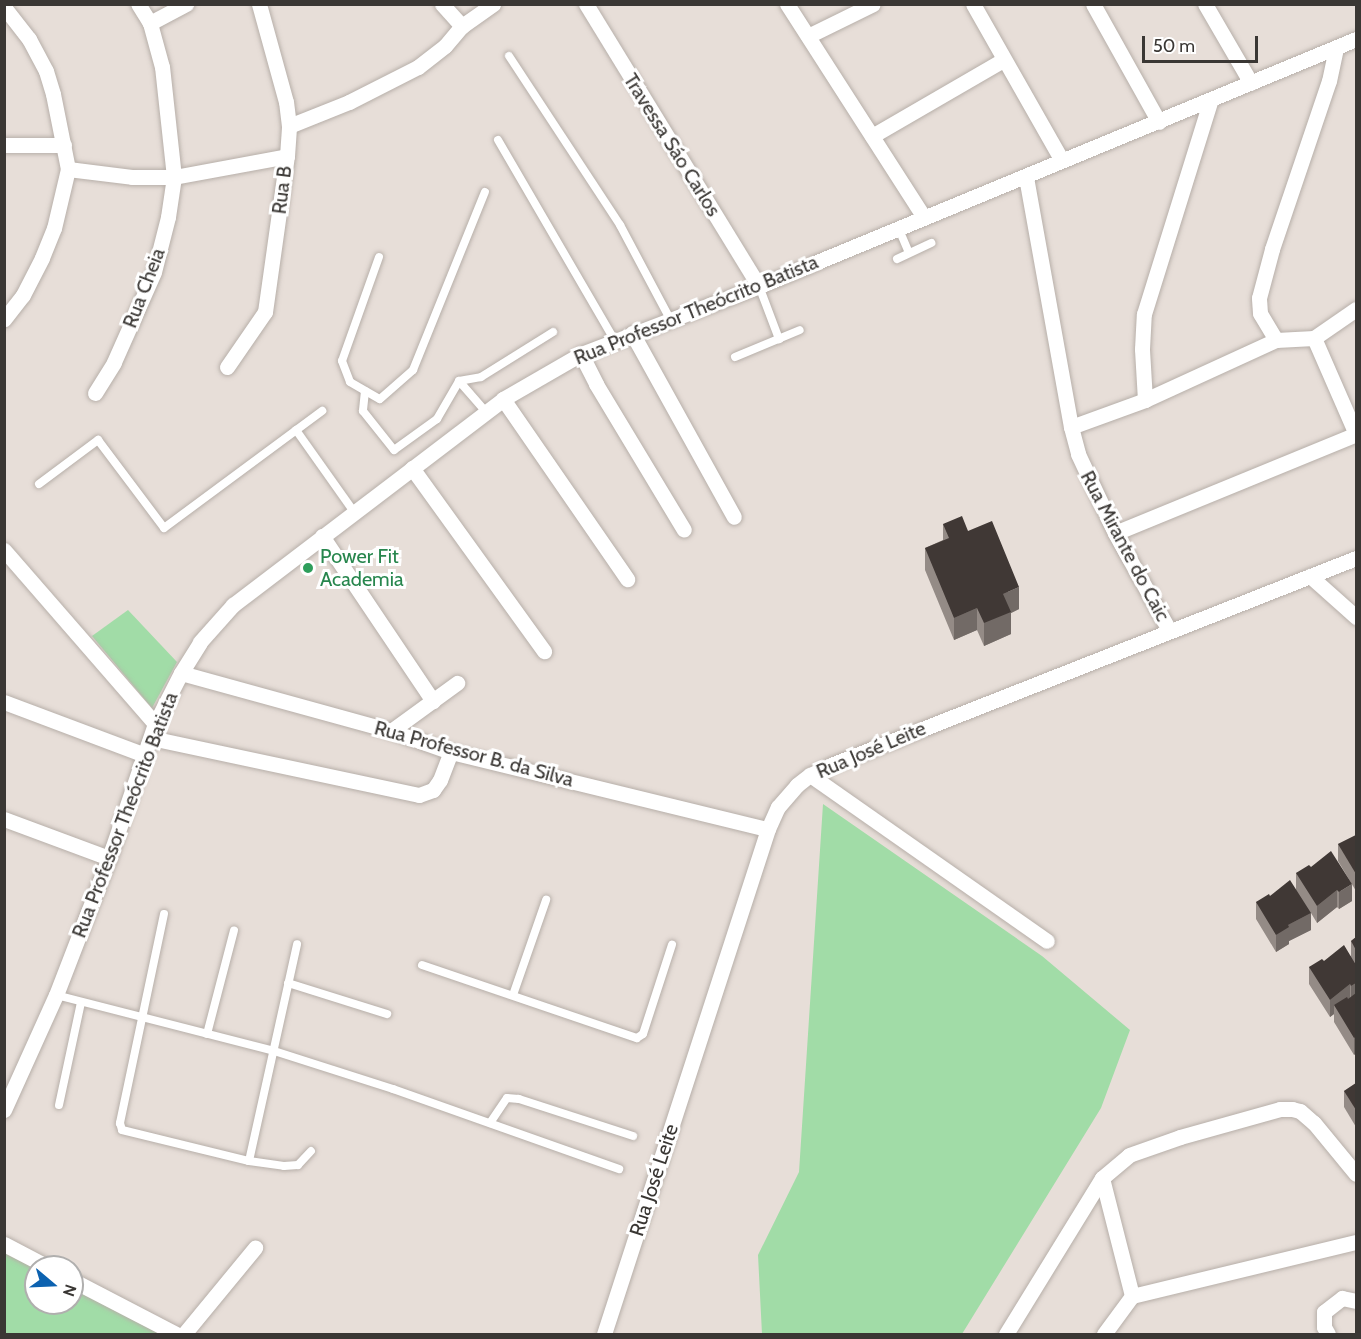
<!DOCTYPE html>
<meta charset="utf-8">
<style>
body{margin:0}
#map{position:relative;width:1361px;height:1339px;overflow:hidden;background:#e7ded8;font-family:Cabin,sans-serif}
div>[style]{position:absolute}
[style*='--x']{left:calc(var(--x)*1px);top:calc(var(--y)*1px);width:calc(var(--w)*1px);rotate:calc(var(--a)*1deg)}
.green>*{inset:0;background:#a1dca7}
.roads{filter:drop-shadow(0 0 2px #b7afa9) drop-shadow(0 0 2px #b7afa9)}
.service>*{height:8px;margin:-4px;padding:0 4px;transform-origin:4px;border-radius:4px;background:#fff}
.minor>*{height:15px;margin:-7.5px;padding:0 7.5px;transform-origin:7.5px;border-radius:7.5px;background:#fff}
.wall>*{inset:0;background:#948b86}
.shaded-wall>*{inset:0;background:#726a66}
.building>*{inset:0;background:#403835}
.dots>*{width:16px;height:16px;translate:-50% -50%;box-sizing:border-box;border:3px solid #fff;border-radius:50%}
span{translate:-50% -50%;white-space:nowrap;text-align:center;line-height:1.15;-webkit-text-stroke:6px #fff;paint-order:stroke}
.street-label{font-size:20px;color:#3a3734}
.leisure-label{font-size:20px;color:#27864d}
.left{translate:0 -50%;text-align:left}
.frame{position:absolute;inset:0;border:6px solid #3a3734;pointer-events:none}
.north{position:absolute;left:24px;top:1255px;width:60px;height:60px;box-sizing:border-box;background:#fff;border:2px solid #b0afae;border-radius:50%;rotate:109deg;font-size:16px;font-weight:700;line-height:24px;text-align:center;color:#3a3734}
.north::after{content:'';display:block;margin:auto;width:21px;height:27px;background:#0c62b0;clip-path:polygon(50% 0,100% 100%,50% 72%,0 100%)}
.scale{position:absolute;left:1142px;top:36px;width:116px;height:27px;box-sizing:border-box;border:3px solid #3a3734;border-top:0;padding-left:8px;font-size:18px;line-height:21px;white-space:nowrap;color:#3a3734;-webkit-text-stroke:4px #fff;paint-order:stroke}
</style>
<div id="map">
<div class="green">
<i style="clip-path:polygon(128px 610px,177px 662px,152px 708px,92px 636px)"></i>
<i style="clip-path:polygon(823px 804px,1042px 956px,1130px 1030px,1101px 1108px,962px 1334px,762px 1334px,758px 1255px,799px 1172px)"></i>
<i style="clip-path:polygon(4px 1253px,36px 1269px,36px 1303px,72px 1303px,72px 1288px,160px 1334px,5px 1334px)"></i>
</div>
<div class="roads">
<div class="service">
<i style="--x:509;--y:56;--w:202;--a:56.7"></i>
<i style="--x:620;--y:225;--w:109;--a:62"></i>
<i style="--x:498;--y:140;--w:230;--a:59.8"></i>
<i style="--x:898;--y:227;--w:28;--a:67"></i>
<i style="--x:379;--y:257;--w:110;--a:109.6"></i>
<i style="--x:342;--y:361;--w:22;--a:69"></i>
<i style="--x:350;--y:382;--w:34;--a:30"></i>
<i style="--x:380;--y:399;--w:44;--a:-41.3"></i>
<i style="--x:413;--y:370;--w:192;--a:-68"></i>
<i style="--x:897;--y:259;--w:38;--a:-25"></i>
<i style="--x:759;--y:286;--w:57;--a:69.3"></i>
<i style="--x:735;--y:357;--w:70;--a:-22.6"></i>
<i style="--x:459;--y:381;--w:41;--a:48.9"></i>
<i style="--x:365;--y:391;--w:20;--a:96"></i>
<i style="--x:363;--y:411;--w:50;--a:51.5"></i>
<i style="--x:394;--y:450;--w:53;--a:-35.8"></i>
<i style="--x:437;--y:419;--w:44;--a:-59.9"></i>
<i style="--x:459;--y:381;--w:22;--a:-10"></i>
<i style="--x:481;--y:377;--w:85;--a:-32"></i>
<i style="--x:296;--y:430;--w:100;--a:54.7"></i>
<i style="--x:39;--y:484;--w:74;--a:-36.7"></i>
<i style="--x:98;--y:440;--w:110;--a:53.1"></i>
<i style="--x:164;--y:528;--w:197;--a:-36.5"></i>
<i style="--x:164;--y:914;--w:214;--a:101.9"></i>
<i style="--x:120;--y:1123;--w:7;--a:74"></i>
<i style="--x:122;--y:1130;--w:131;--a:13.7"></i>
<i style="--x:249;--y:1161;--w:35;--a:8"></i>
<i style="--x:284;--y:1166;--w:14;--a:-4"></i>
<i style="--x:298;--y:1165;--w:19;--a:-47"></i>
<i style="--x:422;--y:965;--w:227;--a:18.8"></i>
<i style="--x:637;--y:1038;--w:7;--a:-34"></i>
<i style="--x:643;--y:1034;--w:94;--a:-72"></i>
<i style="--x:288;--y:983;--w:104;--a:17.4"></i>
<i style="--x:56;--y:995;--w:225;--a:14.4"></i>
<i style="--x:274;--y:1051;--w:125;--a:17.7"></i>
<i style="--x:393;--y:1089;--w:240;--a:19.5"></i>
<i style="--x:513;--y:995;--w:101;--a:-70.8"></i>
<i style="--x:207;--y:1034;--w:107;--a:-75.4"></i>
<i style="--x:59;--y:1105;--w:105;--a:-77.9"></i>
<i style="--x:490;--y:1123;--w:30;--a:-56"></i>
<i style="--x:507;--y:1098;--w:12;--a:5"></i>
<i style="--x:519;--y:1099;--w:120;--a:18"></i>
<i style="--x:249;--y:1161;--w:222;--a:-77.5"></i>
</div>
<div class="minor">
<i style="--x:442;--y:4;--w:30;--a:48"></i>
<i style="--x:586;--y:4;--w:331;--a:58.5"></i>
<i style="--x:787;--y:4;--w:252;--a:57.3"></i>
<i style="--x:973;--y:4;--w:178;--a:60.4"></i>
<i style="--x:1093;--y:4;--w:135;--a:60.8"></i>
<i style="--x:1205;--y:4;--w:91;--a:59.8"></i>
<i style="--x:4;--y:7;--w:41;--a:52"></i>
<i style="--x:29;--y:39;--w:36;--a:62"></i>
<i style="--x:46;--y:71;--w:24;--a:73"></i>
<i style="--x:53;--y:94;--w:76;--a:78.7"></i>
<i style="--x:68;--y:169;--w:61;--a:103.3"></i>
<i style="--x:54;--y:228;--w:32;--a:112"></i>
<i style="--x:42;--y:258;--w:42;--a:117.2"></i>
<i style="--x:23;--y:295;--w:31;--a:128"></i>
<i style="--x:150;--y:23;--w:41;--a:-27.8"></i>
<i style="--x:808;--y:36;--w:72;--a:-26.2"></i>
<i style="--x:289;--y:126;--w:65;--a:-21.8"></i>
<i style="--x:349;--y:102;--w:77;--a:-26.9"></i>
<i style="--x:418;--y:67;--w:34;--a:-38"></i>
<i style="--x:445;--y:46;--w:26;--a:-50"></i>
<i style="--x:462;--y:26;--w:38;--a:-35"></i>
<i style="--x:872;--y:136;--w:151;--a:-30.1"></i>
<i style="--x:4;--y:145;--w:60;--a:0"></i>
<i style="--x:68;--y:169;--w:64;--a:7.1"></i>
<i style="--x:132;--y:177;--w:42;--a:0"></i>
<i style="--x:174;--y:177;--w:115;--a:-10.5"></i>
<i style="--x:1026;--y:177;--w:254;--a:79.8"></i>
<i style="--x:1071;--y:427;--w:28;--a:75"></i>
<i style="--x:1078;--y:454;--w:87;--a:64.9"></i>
<i style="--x:1115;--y:533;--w:111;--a:60.9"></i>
<i style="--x:632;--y:333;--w:210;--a:61"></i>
<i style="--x:1314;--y:338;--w:105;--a:66.4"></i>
<i style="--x:1276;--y:340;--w:31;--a:-121"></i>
<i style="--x:1260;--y:313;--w:15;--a:-94"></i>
<i style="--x:1259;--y:298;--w:51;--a:-75.1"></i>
<i style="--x:1272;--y:249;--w:177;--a:-71.3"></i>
<i style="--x:1329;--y:81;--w:33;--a:-78"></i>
<i style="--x:581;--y:354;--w:34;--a:63"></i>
<i style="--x:596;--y:384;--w:170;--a:58.9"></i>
<i style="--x:227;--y:367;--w:67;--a:-55.4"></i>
<i style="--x:265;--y:312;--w:158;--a:-82"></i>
<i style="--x:287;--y:156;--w:30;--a:-86"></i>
<i style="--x:289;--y:126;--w:24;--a:-97"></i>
<i style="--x:286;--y:102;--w:102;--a:-105.4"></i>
<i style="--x:95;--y:393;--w:36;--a:-58"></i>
<i style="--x:114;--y:362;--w:98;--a:-66"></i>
<i style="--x:154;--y:272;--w:57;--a:-75.7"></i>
<i style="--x:168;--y:217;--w:40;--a:-81.5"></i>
<i style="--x:174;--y:177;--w:111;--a:-96.2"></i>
<i style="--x:162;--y:67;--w:46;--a:-105.3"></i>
<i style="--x:150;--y:23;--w:22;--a:-122"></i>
<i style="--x:503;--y:399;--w:219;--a:55.4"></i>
<i style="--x:1145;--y:400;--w:51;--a:-93.4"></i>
<i style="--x:1142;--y:349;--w:35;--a:-87"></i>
<i style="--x:1144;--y:314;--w:222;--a:-72.7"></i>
<i style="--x:1071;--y:427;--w:79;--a:-20"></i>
<i style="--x:1145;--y:400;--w:144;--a:-24.6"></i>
<i style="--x:1276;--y:340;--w:38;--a:-3"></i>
<i style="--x:1314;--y:338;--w:51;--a:-34.6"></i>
<i style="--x:412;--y:468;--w:226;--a:54.2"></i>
<i style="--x:1115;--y:533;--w:261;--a:-22.3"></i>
<i style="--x:322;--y:536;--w:199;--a:56.1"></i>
<i style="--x:4;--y:550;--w:230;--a:49"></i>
<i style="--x:1310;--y:576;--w:62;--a:41.7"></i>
<i style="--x:181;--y:673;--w:218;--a:15.4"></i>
<i style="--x:391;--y:731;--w:64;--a:19.3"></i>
<i style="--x:451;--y:752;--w:326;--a:13.7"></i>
<i style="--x:4;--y:702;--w:151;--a:20.6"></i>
<i style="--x:391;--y:731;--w:82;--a:-36"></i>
<i style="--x:151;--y:738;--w:274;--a:12"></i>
<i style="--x:419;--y:795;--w:15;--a:-20"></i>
<i style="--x:433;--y:790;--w:12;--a:-55"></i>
<i style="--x:440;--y:780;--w:30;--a:-69"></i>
<i style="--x:810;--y:775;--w:289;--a:35"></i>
<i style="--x:4;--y:819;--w:112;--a:20.4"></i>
<i style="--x:4;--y:1110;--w:126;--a:-65.7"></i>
<i style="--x:56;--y:995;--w:147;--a:-68.9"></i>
<i style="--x:109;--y:858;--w:142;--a:-71.1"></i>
<i style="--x:155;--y:724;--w:57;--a:-63"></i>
<i style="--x:181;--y:673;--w:36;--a:-58"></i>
<i style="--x:200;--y:642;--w:50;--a:-48.3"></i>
<i style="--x:233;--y:605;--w:340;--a:-37.3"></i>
<i style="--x:503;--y:399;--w:90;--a:-30"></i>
<i style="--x:581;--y:354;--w:191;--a:-20.9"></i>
<i style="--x:759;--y:286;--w:646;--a:-22.48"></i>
<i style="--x:1102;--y:1178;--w:122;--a:75.7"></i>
<i style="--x:4;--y:1244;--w:50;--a:27.6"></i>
<i style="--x:72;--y:1280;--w:117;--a:27.4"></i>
<i style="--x:184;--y:1334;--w:112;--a:-50.5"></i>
<i style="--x:604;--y:1334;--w:531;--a:-72.01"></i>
<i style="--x:768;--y:829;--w:24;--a:-66"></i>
<i style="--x:778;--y:807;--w:29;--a:-49"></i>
<i style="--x:797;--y:785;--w:16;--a:-38"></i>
<i style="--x:810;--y:775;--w:23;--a:-25"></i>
<i style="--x:831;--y:765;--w:564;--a:-21.52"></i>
<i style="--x:1006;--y:1334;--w:183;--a:-58.4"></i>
<i style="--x:1102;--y:1178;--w:35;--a:-40"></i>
<i style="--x:1129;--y:1155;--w:54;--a:-19.4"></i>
<i style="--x:1180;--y:1137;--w:104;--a:-15.6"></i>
<i style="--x:1280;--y:1109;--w:12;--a:0"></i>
<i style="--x:1292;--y:1109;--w:8;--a:14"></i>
<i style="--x:1300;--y:1111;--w:18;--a:41"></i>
<i style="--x:1314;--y:1123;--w:66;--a:50.5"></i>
<i style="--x:1104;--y:1334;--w:47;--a:-53.6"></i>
<i style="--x:1132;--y:1296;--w:230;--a:-13.6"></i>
<i style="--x:1328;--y:1334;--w:8;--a:-120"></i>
<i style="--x:1324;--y:1327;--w:15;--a:-90"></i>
<i style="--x:1324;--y:1312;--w:23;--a:-38"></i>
<i style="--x:1342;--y:1298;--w:14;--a:12"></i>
</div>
</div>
<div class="wall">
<i style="clip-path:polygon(943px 524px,968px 531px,1019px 609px,1011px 613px,1011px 634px,984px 646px,977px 630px,954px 640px,925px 570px,925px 548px,943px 540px)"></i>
<i style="clip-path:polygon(1356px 835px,1356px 891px,1338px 861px,1338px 844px)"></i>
<i style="clip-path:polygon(1311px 867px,1352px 901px,1339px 909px,1337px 907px,1317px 923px,1311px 913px,1311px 930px,1289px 941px,1289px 944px,1276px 952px,1256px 919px,1256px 902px,1270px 896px,1296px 890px,1296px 873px)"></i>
<i style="clip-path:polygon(1356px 937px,1356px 1053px,1354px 1055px,1334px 1022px,1334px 1014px,1330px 1017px,1309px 984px,1309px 967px,1324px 961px,1351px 956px,1351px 941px)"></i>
<i style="clip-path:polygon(1356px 1083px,1356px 1127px,1344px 1107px,1344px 1091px)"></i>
</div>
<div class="shaded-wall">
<i style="clip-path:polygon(1019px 587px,1019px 609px,1011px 613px,1011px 634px,984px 646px,984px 623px,1003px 594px)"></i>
<i style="clip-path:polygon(977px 608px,977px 630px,954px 640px,954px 618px)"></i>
<i style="clip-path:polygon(1352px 884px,1352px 901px,1339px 909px,1339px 892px)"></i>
<i style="clip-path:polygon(1337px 890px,1337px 907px,1317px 923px,1317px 906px)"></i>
<i style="clip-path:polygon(1311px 913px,1311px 930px,1289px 941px,1289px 944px,1276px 952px,1276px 935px,1288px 925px)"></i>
<i style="clip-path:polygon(1356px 983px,1356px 1000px,1351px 1003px,1351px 986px)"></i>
<i style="clip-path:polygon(1350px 984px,1350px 1001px,1334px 1005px,1334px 1014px,1330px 1017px,1330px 1000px)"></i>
<i style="clip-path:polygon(1356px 1037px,1356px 1053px,1354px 1055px,1354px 1038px)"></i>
</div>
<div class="building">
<i style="clip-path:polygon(962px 516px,968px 531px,992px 521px,1019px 587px,1003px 594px,1011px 612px,984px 623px,977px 608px,954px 618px,925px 548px,949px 538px,943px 524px)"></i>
<i style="clip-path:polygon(1356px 835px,1356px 874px,1338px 844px)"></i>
<i style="clip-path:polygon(1331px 851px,1352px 884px,1339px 892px,1337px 890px,1317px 906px,1296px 873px,1309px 865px,1311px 867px)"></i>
<i style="clip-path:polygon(1290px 880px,1311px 913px,1288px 925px,1289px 927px,1276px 935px,1256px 902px,1269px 894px,1270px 896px)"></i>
<i style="clip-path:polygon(1356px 937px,1356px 950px,1351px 941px)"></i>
<i style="clip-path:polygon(1344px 945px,1356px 965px,1356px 983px,1351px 986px,1350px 984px,1330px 1000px,1309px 967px,1322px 959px,1324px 961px)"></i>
<i style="clip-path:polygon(1356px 993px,1356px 1037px,1354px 1038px,1334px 1005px,1347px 997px,1348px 999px)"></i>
<i style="clip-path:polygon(1356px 1083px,1356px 1110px,1344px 1091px)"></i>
</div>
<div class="dots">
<i style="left:308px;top:568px;background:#2e9e5b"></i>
</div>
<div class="street-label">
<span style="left:672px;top:145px;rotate:58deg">Travessa Sáo Carlos</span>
<span style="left:282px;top:190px;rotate:-83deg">Rua B</span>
<span style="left:144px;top:288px;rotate:-69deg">Rua Cheia</span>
<span style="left:696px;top:310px;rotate:-22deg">Rua Professor Theócrito Batista</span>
<span style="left:1125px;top:546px;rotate:62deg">Rua Mirante do Caic</span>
<span style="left:871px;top:750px;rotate:-23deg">Rua José Leite</span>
<span style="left:474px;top:754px;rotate:15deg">Rua Professor B. da Silva</span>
<span style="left:125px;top:815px;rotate:-69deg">Rua Professor Theócrito Batista</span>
<span style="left:654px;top:1180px;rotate:-72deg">Rua José Leite</span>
</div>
<div class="leisure-label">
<span class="left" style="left:320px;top:568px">Power Fit<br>Academia</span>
</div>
<div class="frame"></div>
<div class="north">N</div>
<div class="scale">50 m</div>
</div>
